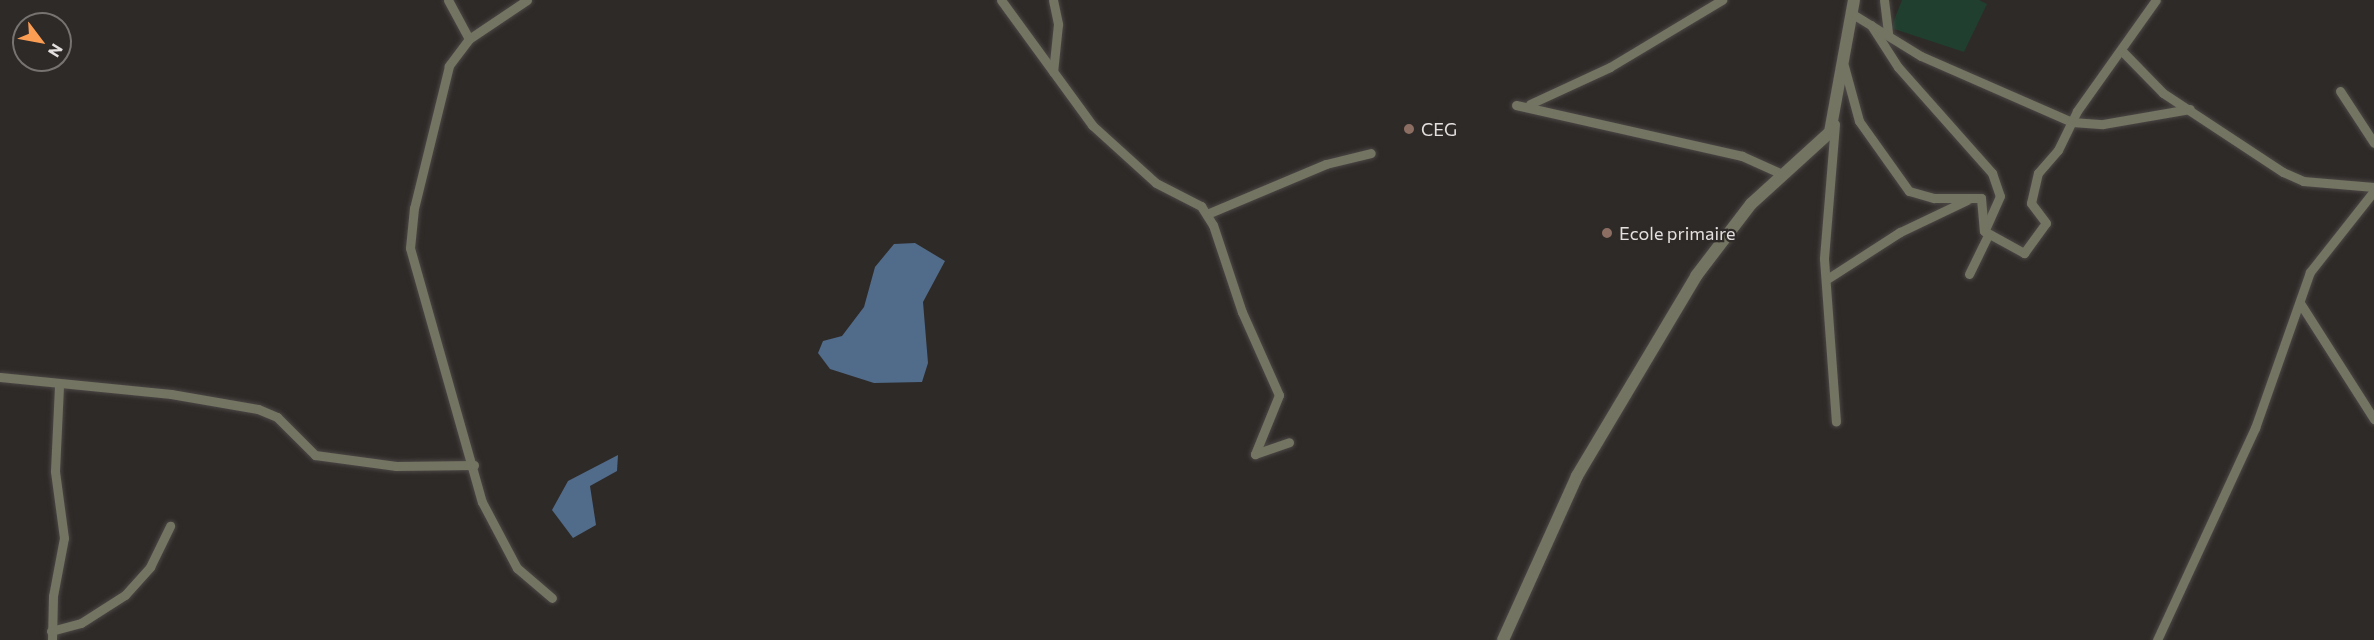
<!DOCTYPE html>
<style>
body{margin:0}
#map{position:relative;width:2374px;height:640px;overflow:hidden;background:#2e2a28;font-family:Commissioner,sans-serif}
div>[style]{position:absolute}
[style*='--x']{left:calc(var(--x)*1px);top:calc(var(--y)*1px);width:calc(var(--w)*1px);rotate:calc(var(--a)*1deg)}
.green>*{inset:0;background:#203f2f}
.water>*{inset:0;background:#516b8a}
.roads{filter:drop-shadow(0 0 2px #4b4745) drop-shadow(0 0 2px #4b4745)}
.minor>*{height:9px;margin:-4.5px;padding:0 4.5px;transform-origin:4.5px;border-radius:4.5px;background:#747463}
.tertiary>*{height:12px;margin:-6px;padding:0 6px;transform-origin:6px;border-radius:6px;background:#747463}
.dots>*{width:16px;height:16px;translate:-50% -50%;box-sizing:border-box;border:3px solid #2e2a28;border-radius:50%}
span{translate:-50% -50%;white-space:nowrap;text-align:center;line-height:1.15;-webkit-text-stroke:4.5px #2e2a28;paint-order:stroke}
.poi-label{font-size:18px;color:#e3e0df}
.left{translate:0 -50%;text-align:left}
.north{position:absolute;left:12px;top:12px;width:60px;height:60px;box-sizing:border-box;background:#2e2a28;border:2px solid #767371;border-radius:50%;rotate:122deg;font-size:16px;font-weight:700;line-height:24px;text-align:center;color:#e3e0df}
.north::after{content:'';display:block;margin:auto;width:21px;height:27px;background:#fc9d54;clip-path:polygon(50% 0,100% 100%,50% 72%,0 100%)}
</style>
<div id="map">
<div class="green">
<i style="clip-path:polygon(1902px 0,1979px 0,1987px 4px,1964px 52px,1891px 28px)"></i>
</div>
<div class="water">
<i style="clip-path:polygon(915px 243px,945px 261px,923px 302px,928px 363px,922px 382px,874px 383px,830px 369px,818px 353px,823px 341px,842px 336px,864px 307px,875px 267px,894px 244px)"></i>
<i style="clip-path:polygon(618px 455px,617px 471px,590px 486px,596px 525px,573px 538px,552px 510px,568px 481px)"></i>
</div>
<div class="roads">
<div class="minor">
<i style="--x:448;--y:0;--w:44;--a:61.7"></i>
<i style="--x:527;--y:0;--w:70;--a:146.1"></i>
<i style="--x:469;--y:39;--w:34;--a:127"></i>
<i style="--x:449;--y:66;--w:146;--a:103.8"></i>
<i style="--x:414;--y:208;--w:40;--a:95.7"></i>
<i style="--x:410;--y:248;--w:264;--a:74.2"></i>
<i style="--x:482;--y:502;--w:75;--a:62.1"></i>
<i style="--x:517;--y:568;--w:46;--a:40.6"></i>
<i style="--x:1001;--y:0;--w:155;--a:53.9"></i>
<i style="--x:1092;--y:125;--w:86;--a:42.2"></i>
<i style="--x:1156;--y:183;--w:51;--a:27.1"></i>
<i style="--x:1201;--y:206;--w:22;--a:58"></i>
<i style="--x:1213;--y:225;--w:92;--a:71.6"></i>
<i style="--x:1242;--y:312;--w:91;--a:66"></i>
<i style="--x:1279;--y:395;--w:64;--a:112.1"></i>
<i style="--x:1053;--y:0;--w:25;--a:78"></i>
<i style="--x:1058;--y:24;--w:48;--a:95.9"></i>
<i style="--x:1884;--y:0;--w:34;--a:83"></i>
<i style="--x:1851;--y:13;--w:82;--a:31.6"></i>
<i style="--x:1921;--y:56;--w:165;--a:23.6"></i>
<i style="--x:2072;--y:122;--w:31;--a:4"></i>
<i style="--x:2103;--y:124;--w:88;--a:-9.8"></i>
<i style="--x:1871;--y:25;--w:50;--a:57.3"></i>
<i style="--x:1898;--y:67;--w:142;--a:48.4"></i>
<i style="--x:1992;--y:173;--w:24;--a:71"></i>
<i style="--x:2000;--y:196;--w:36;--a:114"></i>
<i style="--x:2121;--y:50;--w:60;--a:45.7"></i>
<i style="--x:2163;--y:93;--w:144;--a:33.4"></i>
<i style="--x:2283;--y:172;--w:22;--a:24"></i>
<i style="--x:2303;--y:181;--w:71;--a:4.8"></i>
<i style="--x:1844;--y:66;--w:57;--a:74.7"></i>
<i style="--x:1859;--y:121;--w:86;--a:54.5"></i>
<i style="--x:1909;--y:191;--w:26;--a:16"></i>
<i style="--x:1934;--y:198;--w:47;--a:0"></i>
<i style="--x:1981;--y:198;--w:33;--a:85"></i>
<i style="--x:1984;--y:231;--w:46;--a:28.8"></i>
<i style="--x:2024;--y:253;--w:37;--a:-54"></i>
<i style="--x:2046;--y:223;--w:25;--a:-127"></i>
<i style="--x:2031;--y:203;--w:31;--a:-77"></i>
<i style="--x:2038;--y:173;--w:30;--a:-49"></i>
<i style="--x:2058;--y:150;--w:43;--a:-64"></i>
<i style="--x:2077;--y:111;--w:136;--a:-54.6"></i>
<i style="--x:2340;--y:91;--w:62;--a:56.8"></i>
<i style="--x:1530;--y:104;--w:88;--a:-24.8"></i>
<i style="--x:1610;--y:67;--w:131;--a:-30.9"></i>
<i style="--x:1516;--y:105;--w:232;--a:12.7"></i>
<i style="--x:1742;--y:156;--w:44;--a:24.2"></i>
<i style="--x:1835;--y:124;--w:135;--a:94.7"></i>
<i style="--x:1824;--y:259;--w:163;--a:85.8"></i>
<i style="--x:1207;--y:214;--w:129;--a:-22.8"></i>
<i style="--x:1326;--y:164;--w:46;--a:-13.7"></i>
<i style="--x:1969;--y:274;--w:43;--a:-64"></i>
<i style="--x:1827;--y:279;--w:87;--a:-32.8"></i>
<i style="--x:1900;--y:232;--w:74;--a:-25.5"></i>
<i style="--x:2300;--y:303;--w:138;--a:57.5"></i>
<i style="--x:0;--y:377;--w:172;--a:5.7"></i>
<i style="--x:171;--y:394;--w:88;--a:9.8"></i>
<i style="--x:258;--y:409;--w:21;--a:23"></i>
<i style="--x:277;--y:417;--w:54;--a:45"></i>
<i style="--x:315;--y:455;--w:82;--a:7.7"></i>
<i style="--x:396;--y:466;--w:78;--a:-0.7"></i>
<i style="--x:1255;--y:454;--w:36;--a:-19"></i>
<i style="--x:51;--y:631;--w:31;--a:-15"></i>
<i style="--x:81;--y:623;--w:52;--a:-32.5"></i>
<i style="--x:125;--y:595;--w:38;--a:-48"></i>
<i style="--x:150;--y:567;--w:46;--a:-64"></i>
<i style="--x:52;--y:640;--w:44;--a:-88.7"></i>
<i style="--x:53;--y:596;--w:59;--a:-79.3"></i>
<i style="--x:64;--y:538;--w:68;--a:-97.7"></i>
<i style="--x:55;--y:471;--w:85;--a:-87.3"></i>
<i style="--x:2157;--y:640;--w:234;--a:-65.2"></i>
<i style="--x:2255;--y:428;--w:165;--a:-70.6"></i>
<i style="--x:2310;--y:272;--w:103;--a:-51.7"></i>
</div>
<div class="tertiary">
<i style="--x:1503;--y:640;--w:180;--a:-65.7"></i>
<i style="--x:1577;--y:476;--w:233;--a:-59.2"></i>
<i style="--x:1696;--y:276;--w:91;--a:-52.6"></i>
<i style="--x:1751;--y:204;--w:107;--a:-42.3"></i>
<i style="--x:1830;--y:132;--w:134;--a:-79.7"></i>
</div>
</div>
<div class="dots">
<i style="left:1409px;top:129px;background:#8d6e63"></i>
<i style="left:1607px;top:233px;background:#8d6e63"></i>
</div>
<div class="poi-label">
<span class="left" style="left:1421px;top:129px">CEG</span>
<span class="left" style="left:1619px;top:233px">Ecole primaire</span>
</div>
<div class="north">N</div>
</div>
